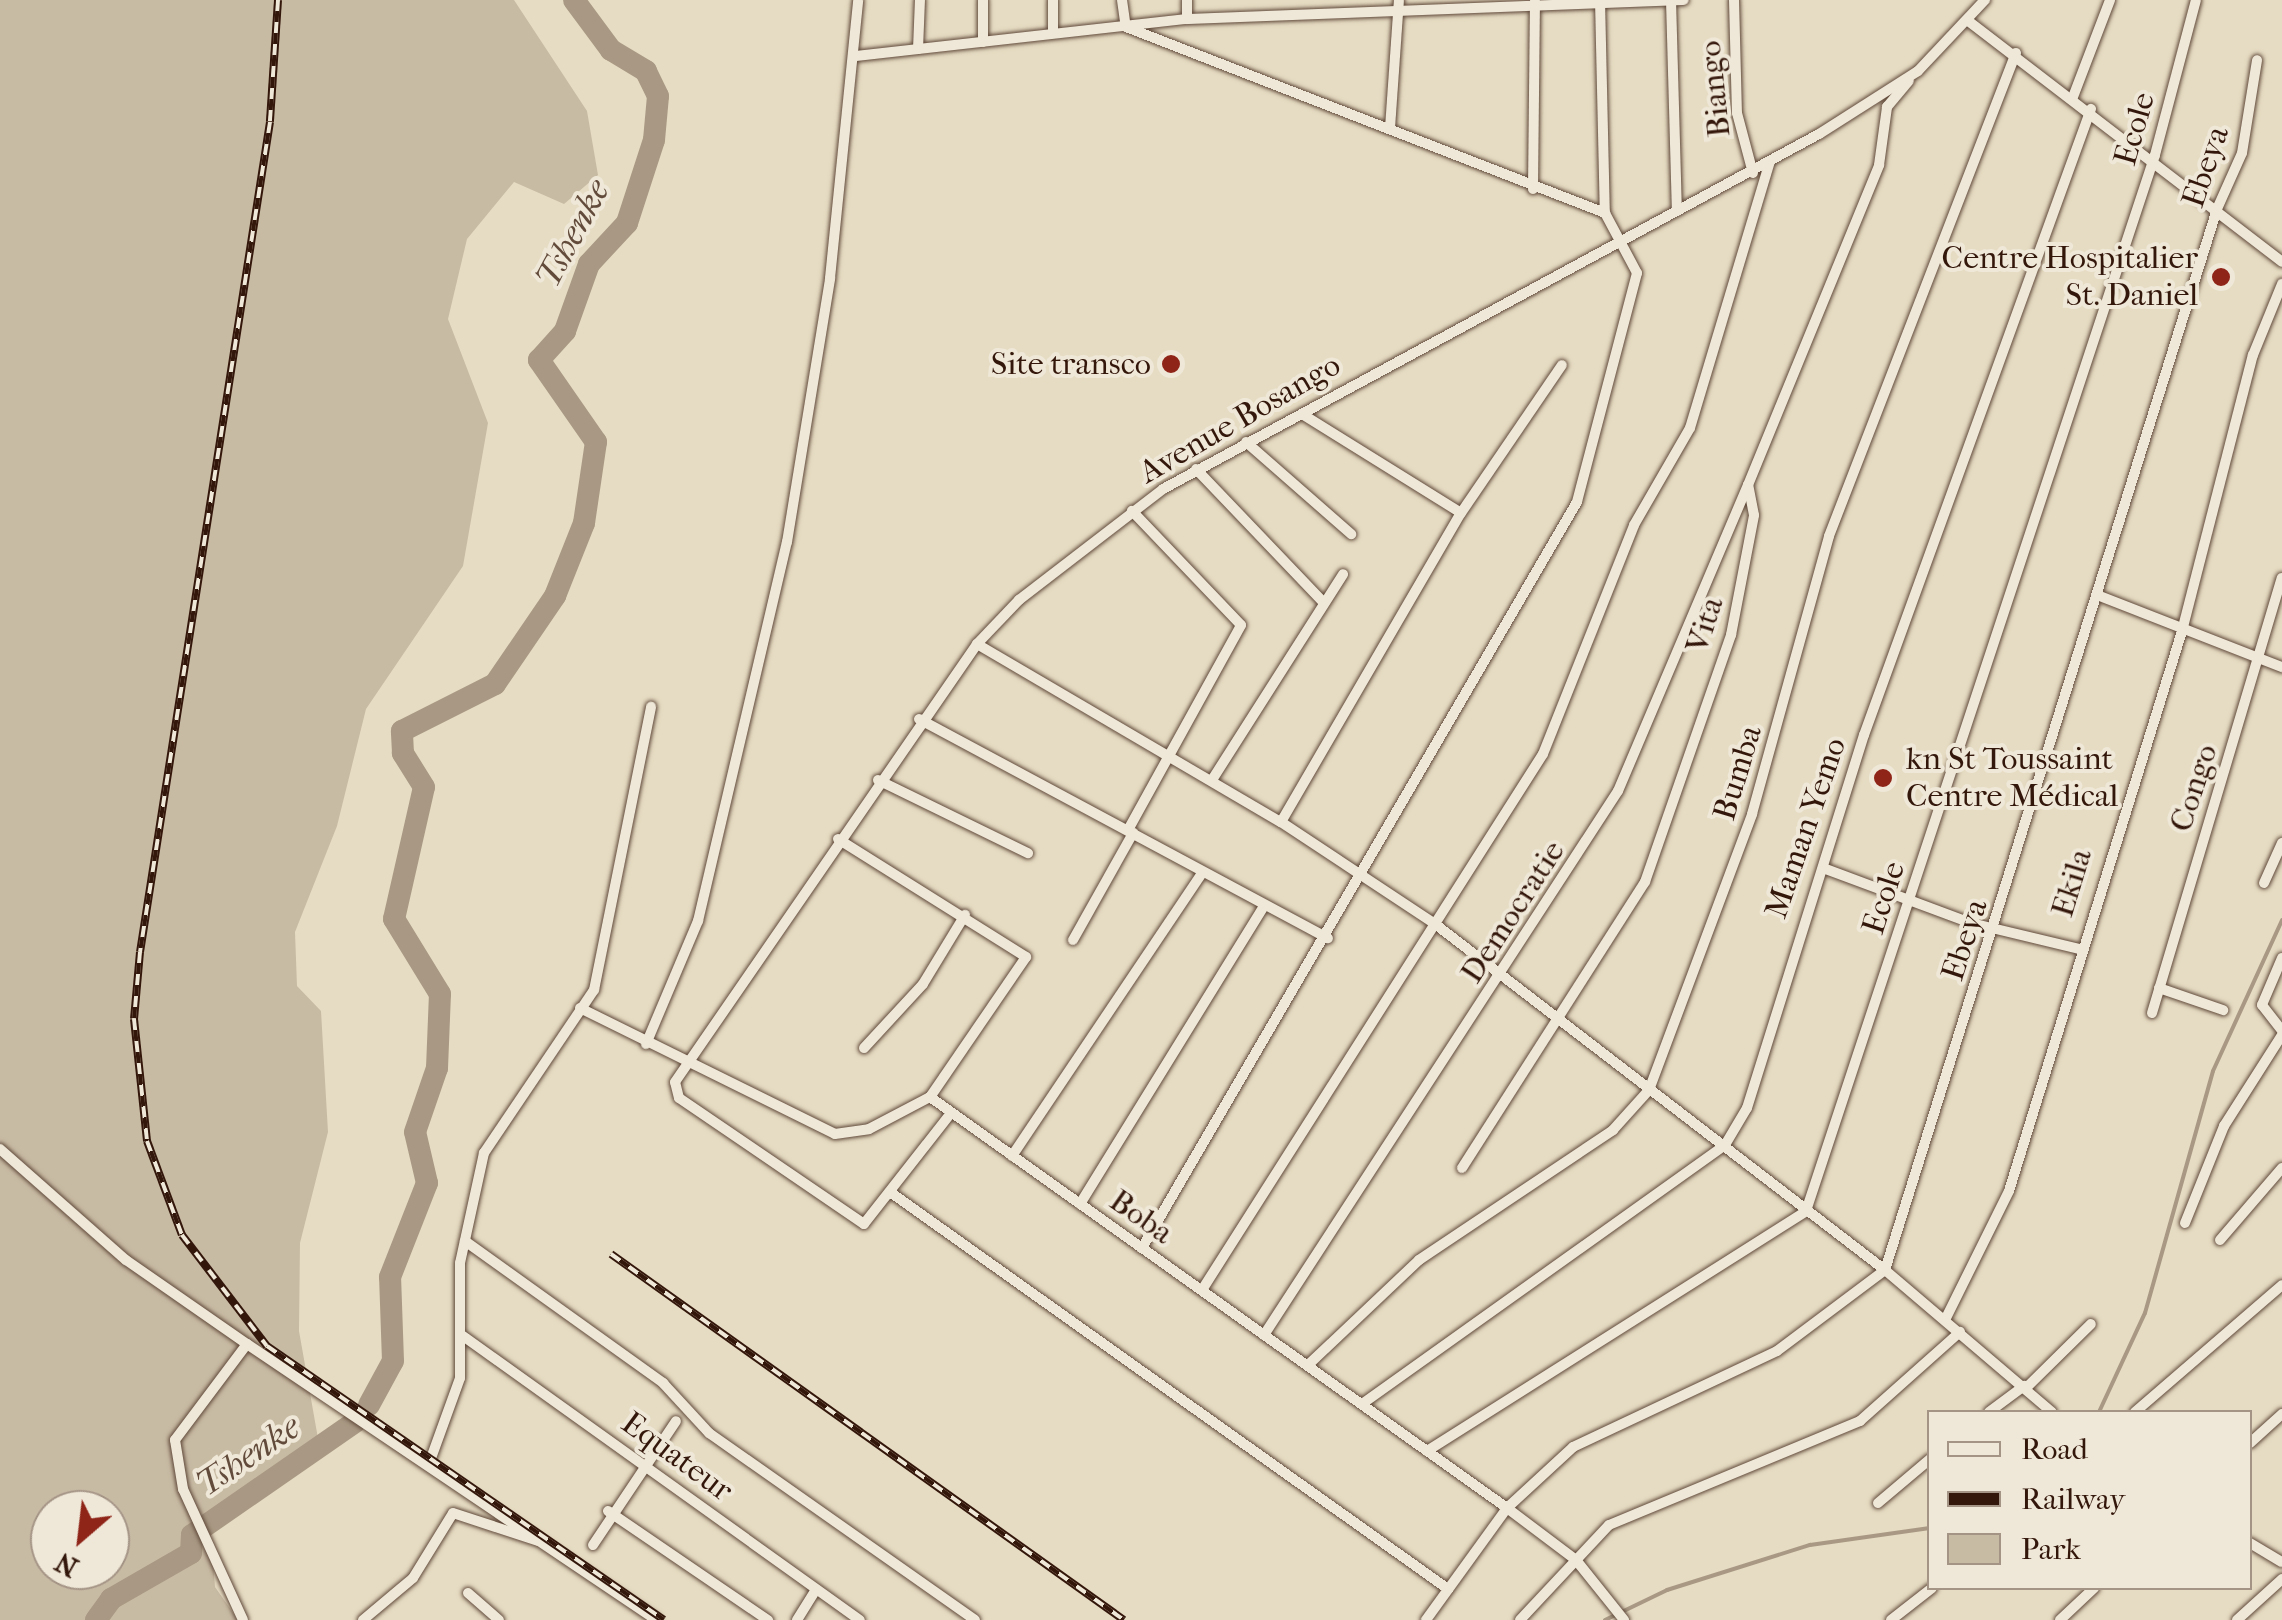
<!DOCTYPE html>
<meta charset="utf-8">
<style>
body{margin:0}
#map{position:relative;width:2282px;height:1620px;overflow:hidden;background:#e6dcc3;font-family:"IM FELL French Canon",serif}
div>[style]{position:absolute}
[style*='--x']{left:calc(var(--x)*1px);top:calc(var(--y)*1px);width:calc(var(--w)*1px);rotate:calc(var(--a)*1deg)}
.green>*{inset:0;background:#c8bba4}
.stream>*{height:4px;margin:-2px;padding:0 2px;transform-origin:2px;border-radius:2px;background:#a99984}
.river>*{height:22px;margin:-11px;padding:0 11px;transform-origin:11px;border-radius:11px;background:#a99984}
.roads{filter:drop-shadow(0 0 2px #604839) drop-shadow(0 0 2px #604839)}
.street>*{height:10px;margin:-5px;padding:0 5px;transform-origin:5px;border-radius:5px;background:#efe8d8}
.rail>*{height:8px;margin-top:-4px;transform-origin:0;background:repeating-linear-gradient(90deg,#efe8d8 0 11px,#34170b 0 22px);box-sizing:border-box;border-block:2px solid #34170b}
.dots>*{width:28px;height:28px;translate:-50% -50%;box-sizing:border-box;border:5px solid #efe8d8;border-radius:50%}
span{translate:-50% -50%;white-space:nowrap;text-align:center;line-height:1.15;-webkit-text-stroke:8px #efe8d8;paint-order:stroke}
.street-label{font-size:32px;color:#34170b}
.poi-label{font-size:32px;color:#34170b}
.right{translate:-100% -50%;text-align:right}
.left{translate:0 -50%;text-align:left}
.water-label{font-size:35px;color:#634b3b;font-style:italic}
.legend{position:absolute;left:1927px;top:1410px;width:325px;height:180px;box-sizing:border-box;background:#efe8d8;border:2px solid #a49486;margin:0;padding:12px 18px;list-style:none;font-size:30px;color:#34170b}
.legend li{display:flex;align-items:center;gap:20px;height:50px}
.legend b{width:50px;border:2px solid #a49486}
.north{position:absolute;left:30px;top:1490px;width:100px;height:100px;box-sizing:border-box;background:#efe8d8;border:2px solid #a49486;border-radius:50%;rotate:208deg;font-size:28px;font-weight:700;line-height:40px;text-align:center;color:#34170b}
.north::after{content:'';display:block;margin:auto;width:35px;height:45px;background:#8f2418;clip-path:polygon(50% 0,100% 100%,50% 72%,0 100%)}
</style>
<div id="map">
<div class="green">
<i style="clip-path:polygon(evenodd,0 0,514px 0,587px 111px,598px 175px,564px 204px,514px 182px,467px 239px,448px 319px,488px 423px,463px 566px,366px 709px,337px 826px,295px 932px,297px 986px,321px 1011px,328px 1132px,300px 1243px,299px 1331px,319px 1444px,210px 1526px,215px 1587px,238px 1620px,0 1620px,0 0,50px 1510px,110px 1510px,110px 1570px,50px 1570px,50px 1510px)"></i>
</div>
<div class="stream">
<i style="--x:2099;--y:1412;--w:109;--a:-65.1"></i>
<i style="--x:2145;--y:1313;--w:251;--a:-74.3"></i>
<i style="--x:2213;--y:1071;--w:166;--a:-65.4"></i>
<i style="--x:1605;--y:1620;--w:69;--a:-25.8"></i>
<i style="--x:1667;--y:1590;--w:150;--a:-17.5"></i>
<i style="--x:1810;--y:1545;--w:121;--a:-8.1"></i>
</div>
<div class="river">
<i style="--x:369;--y:1405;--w:50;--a:-61.4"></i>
<i style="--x:393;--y:1361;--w:84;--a:-92"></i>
<i style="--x:390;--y:1277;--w:101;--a:-68.5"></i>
<i style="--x:427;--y:1183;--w:52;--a:-103.2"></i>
<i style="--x:415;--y:1132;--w:68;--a:-71"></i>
<i style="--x:437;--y:1068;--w:74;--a:-87.7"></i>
<i style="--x:440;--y:994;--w:88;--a:-121.5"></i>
<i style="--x:394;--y:919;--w:135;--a:-77.2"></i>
<i style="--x:424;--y:787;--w:40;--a:-122"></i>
<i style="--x:403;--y:753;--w:22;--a:-93"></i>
<i style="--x:402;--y:731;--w:104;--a:-26.8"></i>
<i style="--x:495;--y:684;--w:107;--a:-55.7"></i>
<i style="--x:555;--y:596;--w:79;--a:-68.3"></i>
<i style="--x:584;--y:523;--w:82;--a:-81.6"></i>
<i style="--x:596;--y:442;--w:100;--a:-124.8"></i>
<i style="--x:539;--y:360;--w:39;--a:-48"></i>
<i style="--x:565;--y:331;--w:71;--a:-70.3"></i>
<i style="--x:589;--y:264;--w:56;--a:-47.2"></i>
<i style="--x:627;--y:223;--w:87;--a:-72"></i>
<i style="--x:654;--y:140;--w:44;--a:-84.8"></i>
<i style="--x:658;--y:96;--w:28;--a:-116"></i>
<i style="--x:646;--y:71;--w:41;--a:-149"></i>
<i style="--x:611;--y:50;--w:62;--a:-126.5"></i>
<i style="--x:96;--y:1620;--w:26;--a:-54"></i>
<i style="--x:111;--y:1599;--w:92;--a:-29.9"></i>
<i style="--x:191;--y:1553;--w:18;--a:-87"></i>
<i style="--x:192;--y:1535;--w:198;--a:-34.7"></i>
</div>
<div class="roads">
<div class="street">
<i style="--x:983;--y:0;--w:42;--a:90"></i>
<i style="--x:1122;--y:0;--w:27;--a:82"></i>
<i style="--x:1126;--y:27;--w:514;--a:21.22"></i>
<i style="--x:1605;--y:213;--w:68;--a:61.9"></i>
<i style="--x:1637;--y:273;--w:237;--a:104.7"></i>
<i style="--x:1577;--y:502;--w:864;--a:120.25"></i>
<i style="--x:1600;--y:0;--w:213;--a:88.7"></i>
<i style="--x:1671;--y:0;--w:211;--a:88.4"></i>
<i style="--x:1734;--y:0;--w:113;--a:88.5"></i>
<i style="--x:1737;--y:113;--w:62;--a:75.1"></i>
<i style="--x:1187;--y:19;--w:19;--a:-90"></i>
<i style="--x:1967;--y:20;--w:397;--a:37.5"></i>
<i style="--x:1053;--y:32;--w:32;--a:-90"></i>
<i style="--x:918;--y:49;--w:49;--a:-87.7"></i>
<i style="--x:856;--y:56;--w:333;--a:-6.4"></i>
<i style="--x:1187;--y:19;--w:497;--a:-2.2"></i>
<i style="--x:2073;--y:97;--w:104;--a:-69.1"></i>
<i style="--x:1390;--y:128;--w:128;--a:-86"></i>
<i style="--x:1533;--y:189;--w:188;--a:-89.4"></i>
<i style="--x:1302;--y:414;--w:187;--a:31.9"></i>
<i style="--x:1246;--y:442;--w:140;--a:41.2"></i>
<i style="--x:1196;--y:469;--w:185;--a:46.3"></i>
<i style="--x:2097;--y:595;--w:199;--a:21.3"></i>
<i style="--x:977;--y:644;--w:352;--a:30.4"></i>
<i style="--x:1281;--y:822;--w:185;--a:33.5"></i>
<i style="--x:1435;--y:924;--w:568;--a:37.56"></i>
<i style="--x:1885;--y:1270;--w:219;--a:40.4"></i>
<i style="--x:919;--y:719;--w:464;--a:28.2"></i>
<i style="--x:878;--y:780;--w:167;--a:26"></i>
<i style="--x:1212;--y:780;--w:244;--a:-57.5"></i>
<i style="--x:1281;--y:822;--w:358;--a:-59.8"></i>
<i style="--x:1461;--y:513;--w:179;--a:-55.7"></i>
<i style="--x:1128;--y:830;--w:234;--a:-61.1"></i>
<i style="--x:1241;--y:625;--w:158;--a:-133.7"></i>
<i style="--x:838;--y:839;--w:222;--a:32.1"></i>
<i style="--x:1026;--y:957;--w:170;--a:124.4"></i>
<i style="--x:1823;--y:868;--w:158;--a:20.4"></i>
<i style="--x:1971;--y:923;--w:111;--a:13.5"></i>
<i style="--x:2264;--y:883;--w:44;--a:-65.8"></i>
<i style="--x:1073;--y:940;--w:123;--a:-60.7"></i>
<i style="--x:2282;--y:958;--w:51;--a:113.1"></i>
<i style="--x:2262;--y:1005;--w:33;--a:52"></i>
<i style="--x:2159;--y:988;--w:68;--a:19"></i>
<i style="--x:580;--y:1008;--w:284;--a:26.3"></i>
<i style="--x:835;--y:1134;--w:34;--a:-8"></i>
<i style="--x:869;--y:1129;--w:69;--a:-27.7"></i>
<i style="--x:930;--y:1097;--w:708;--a:35.46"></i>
<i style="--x:1507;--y:1508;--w:86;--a:37"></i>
<i style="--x:1576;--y:1560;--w:77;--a:51.3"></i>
<i style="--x:2152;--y:1013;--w:454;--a:-73.4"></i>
<i style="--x:646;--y:1044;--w:134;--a:-67.1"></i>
<i style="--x:698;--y:921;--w:389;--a:-76.8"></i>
<i style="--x:787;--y:542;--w:267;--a:-80.7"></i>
<i style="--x:830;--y:278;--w:279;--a:-84.2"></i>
<i style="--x:864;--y:1048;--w:87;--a:-47.3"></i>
<i style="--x:923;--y:984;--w:81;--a:-58.7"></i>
<i style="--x:951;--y:1113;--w:141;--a:128.1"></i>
<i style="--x:864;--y:1224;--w:224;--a:-145.7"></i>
<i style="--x:679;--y:1098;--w:16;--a:-104"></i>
<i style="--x:675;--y:1082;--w:532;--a:-55.41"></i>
<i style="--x:977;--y:644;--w:61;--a:-46.3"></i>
<i style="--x:1019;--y:600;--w:182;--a:-37.6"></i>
<i style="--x:1163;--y:489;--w:746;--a:-28.42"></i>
<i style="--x:1819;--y:134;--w:117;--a:-32.5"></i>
<i style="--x:1918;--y:71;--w:98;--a:-46.7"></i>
<i style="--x:0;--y:1149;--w:168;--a:41.4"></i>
<i style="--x:126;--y:1260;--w:147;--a:34.8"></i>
<i style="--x:247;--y:1344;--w:120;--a:126.9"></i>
<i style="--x:175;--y:1440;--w:50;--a:80.7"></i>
<i style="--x:183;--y:1489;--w:144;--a:65.4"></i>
<i style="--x:1012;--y:1156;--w:341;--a:-56.1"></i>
<i style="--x:1462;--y:1168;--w:340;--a:-57.4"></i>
<i style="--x:1645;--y:882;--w:262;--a:-70.8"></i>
<i style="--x:1731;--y:635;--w:122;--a:-79.1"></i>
<i style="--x:1754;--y:515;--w:31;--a:-101"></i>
<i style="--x:1748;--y:485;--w:346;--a:-67.7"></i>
<i style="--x:1879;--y:165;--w:59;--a:-82.1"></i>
<i style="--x:1887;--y:107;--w:34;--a:-50"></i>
<i style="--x:890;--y:1192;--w:685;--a:35.43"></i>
<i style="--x:1080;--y:1204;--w:348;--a:-58.3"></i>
<i style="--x:2185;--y:1223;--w:105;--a:-68.1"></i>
<i style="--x:2224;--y:1126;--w:108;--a:-57.5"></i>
<i style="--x:2220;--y:1240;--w:95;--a:-49.3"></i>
<i style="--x:465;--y:1241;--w:244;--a:35.6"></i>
<i style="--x:663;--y:1383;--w:68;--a:47.4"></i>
<i style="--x:709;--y:1433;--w:325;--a:35.1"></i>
<i style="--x:1202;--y:1290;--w:635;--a:-57.54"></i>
<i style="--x:1543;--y:754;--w:246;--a:-68.3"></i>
<i style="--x:1634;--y:525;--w:112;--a:-60"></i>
<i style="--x:1690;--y:428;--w:278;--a:-73.3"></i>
<i style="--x:1946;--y:1318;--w:142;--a:-63.6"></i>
<i style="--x:2009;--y:1191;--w:586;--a:-72.83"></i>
<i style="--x:2182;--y:631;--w:285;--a:-75.6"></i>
<i style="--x:2253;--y:355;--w:77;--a:-67.8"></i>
<i style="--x:1264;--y:1335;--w:649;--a:-56.95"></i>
<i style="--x:1618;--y:791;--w:332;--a:-67"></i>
<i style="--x:463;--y:1336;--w:488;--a:35.6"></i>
<i style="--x:247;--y:1344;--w:493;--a:34"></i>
<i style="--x:1308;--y:1365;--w:153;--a:-43.4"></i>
<i style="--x:1419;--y:1260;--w:234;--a:-33.8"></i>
<i style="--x:1613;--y:1130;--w:54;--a:-48"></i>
<i style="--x:1649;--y:1090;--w:295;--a:-69.5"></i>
<i style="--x:1752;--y:814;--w:288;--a:-74.5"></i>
<i style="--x:1829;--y:536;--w:518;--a:-68.84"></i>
<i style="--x:2026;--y:1388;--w:91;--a:-44.6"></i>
<i style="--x:1362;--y:1404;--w:446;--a:-35.5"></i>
<i style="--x:1725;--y:1145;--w:43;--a:-59.3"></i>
<i style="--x:1747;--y:1108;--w:391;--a:-72.6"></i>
<i style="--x:1864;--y:735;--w:666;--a:-70.07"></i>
<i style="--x:1989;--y:1412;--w:44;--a:-36.6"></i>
<i style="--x:2135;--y:1412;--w:194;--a:-40.8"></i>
<i style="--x:2250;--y:1443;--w:43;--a:-42.2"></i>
<i style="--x:1427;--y:1451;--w:449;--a:-32.3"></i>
<i style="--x:1806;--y:1211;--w:1112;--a:-71.71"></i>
<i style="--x:2155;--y:155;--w:160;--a:-75.2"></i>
<i style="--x:430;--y:1461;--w:88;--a:-70.1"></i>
<i style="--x:460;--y:1378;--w:115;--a:-90"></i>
<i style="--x:460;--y:1263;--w:113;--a:-77.7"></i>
<i style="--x:484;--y:1153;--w:197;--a:-56"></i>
<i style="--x:594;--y:990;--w:289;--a:-78.6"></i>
<i style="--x:1878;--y:1503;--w:68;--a:-40.2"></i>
<i style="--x:608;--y:1511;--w:194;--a:34.3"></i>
<i style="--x:2250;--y:1543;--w:37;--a:31"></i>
<i style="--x:593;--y:1545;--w:149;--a:-56.2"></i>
<i style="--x:468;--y:1593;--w:41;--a:41.1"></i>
<i style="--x:363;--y:1620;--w:65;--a:-40"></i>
<i style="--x:413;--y:1578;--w:76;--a:-58.4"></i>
<i style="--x:453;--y:1513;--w:89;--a:18.2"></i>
<i style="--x:797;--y:1620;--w:36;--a:-58"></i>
<i style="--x:1426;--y:1620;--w:138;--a:-54.1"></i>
<i style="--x:1507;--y:1508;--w:90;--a:-42.7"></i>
<i style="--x:1573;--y:1447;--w:225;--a:-25.2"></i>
<i style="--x:1777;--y:1351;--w:135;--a:-36.9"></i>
<i style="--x:1885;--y:1270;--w:1112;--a:-72.62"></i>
<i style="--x:2217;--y:209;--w:61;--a:-65.9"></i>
<i style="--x:2242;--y:153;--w:94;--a:-80.8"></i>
<i style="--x:1520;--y:1620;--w:130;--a:-46.9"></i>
<i style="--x:1609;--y:1525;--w:272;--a:-22.5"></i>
<i style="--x:1860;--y:1421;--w:134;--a:-41.7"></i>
<i style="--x:1891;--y:1620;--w:52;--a:-38"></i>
<i style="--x:2060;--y:1620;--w:47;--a:-43.3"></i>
<i style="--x:2237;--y:1620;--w:61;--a:-42.3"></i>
</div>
</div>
<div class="rail">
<i style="--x:278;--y:0;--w:122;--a:93.8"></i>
<i style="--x:270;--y:122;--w:840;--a:98.9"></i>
<i style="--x:140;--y:952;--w:67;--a:95.1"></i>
<i style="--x:134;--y:1019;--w:123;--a:83.9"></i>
<i style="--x:147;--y:1141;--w:100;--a:69.6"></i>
<i style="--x:182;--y:1235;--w:140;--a:52.6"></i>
<i style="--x:267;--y:1346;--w:482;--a:34.6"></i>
<i style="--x:611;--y:1254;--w:630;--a:35.51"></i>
</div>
<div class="dots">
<i style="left:2221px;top:277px;background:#8f2418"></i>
<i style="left:1171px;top:364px;background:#8f2418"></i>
<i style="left:1883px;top:778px;background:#8f2418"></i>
</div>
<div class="street-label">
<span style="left:1715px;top:89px;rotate:-96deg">Biango</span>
<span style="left:2135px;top:129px;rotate:-74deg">Ecole</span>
<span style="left:2206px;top:167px;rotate:-71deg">Ebeya</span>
<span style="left:1240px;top:419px;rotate:-30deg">Avenue Bosango</span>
<span style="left:1705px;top:625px;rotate:-72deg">Vita</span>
<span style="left:1738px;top:773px;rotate:-73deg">Bumba</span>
<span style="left:2194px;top:788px;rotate:-72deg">Congo</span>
<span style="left:1806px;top:828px;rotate:-71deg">Maman Yemo</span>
<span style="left:2072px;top:883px;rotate:-73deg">Ekila</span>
<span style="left:1884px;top:898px;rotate:-72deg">Ecole</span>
<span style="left:1513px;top:912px;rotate:-57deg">Democratie</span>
<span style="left:1965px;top:940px;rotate:-72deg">Ebeya</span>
<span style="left:1141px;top:1217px;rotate:35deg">Boba</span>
<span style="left:677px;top:1457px;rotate:36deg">Equateur</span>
</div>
<div class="poi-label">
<span class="right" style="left:2198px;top:277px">Centre Hospitalier<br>St. Daniel</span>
<span class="right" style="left:1151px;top:364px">Site transco</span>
<span class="left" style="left:1906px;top:778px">kn St Toussaint<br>Centre Médical</span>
</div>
<div class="water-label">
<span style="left:573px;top:234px;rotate:-62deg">Tshenke</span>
<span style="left:248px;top:1456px;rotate:-34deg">Tshenke</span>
</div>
<ul class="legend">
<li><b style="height:12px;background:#efe8d8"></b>Road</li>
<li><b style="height:12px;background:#34170b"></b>Railway</li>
<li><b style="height:28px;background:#c8bba4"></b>Park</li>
</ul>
<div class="north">N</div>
</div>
